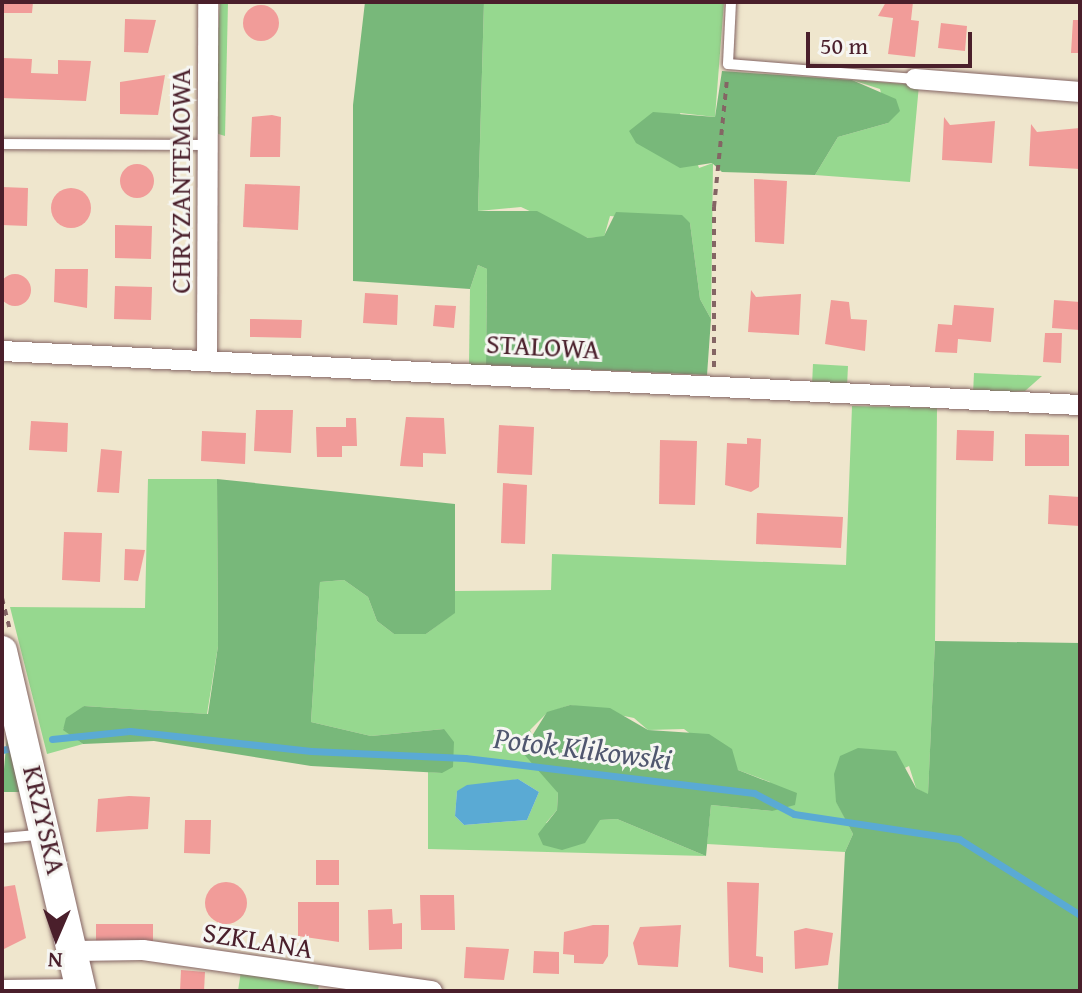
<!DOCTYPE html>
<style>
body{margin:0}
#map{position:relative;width:1082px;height:993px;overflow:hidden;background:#efe6cd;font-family:"Gentium Book Plus",serif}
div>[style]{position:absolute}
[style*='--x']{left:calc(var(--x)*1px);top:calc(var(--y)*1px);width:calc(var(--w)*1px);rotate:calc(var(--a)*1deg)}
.green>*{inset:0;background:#96d88f}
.forest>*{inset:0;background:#78b87a}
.water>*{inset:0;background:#5aaad4}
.stream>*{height:7px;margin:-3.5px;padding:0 3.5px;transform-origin:3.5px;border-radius:3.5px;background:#5aaad4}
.building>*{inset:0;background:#f19c99}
.round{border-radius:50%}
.path>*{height:4px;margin-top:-2px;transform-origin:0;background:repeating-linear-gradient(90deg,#846564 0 6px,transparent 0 12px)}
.roads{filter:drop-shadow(0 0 2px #846564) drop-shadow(0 0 2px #846564)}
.lane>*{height:10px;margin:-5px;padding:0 5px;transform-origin:5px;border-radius:5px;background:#fff}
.street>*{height:20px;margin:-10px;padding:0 10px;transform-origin:10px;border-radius:10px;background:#fff}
.secondary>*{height:30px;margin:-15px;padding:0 15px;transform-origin:15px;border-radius:15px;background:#fff}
span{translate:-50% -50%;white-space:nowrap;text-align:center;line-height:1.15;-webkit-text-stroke:6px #f6f6f2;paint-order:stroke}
.street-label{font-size:28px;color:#4a1f2b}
.water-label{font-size:30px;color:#50576f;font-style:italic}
.frame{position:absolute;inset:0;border:4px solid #4a1f2b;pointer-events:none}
.north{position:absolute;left:16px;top:897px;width:80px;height:80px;-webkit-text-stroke:6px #f6f6f2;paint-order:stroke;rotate:182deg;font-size:22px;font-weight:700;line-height:32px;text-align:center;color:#4a1f2b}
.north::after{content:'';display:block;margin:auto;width:28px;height:36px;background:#4a1f2b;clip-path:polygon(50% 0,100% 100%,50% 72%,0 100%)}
.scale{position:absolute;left:806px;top:32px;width:166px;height:36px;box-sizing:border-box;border:4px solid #4a1f2b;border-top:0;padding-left:10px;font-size:24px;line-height:28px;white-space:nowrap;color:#4a1f2b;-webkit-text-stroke:6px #f6f6f2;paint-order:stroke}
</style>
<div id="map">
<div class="green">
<i style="clip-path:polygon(220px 2px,228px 2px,225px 136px,212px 132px)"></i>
<i style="clip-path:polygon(484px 2px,724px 2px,715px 117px,680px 113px,699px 168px,713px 163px,711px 319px,700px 299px,690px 223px,610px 216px,604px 237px,588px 238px,521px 207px,478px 211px)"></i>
<i style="clip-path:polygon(852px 80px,919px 85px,910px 182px,815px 175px,838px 137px,888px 123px,880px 89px)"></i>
<i style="clip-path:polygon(478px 265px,487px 269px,486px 365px,469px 365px,470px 289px)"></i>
<i style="clip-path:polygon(813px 364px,848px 366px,847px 386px,812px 385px)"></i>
<i style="clip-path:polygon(974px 373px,1042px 376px,1025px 391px,973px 394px)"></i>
<i style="clip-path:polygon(evenodd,852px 406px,937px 408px,935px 641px,928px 795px,916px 788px,909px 766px,836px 801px,853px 834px,845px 852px,707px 844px,711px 805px,772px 811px,770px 782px,738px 770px,684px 729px,648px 730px,634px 718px,570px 705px,547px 713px,530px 730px,558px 793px,557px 810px,546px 823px,617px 819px,706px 856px,428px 849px,428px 772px,442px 773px,444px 729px,371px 736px,311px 722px,320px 582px,344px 580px,368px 597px,377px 621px,394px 634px,426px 634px,454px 613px,455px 591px,551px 590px,552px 554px,846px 565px,852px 406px,518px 779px,539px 792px,527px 820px,464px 825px,455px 816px,457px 791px,518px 779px)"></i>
<i style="clip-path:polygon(148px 479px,217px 479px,218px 646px,207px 714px,84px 706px,63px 729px,83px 744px,47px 754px,10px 607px,145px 608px)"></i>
<i style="clip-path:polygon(241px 971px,319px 983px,318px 991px,238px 991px)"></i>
</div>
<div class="forest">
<i style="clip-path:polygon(365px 2px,484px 2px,478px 211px,537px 211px,588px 238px,604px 236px,616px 212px,682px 215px,690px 223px,700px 299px,711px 319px,707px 375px,486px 365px,487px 269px,478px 265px,470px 289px,353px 281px,353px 105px)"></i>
<i style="clip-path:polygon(722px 71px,852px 80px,896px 99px,900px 111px,888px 123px,838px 137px,815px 175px,722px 172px,712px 163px,680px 168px,636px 143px,629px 131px,653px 112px,715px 117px)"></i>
<i style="clip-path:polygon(217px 479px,455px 504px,455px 613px,426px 634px,394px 634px,377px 621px,368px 597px,344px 580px,320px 582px,311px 722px,371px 736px,444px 729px,454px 742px,453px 767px,442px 773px,311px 766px,154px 741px,83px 744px,63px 730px,66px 718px,84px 706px,208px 714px,218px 646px)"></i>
<i style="clip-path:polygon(935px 641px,1080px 643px,1080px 991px,838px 990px,845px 852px,853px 834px,836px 802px,834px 774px,840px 756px,858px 748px,896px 751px,916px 788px,928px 794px)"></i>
<i style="clip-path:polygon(570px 705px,610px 708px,648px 730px,709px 734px,732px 749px,738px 770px,797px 793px,795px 805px,772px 811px,711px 805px,706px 856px,617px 819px,600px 820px,585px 843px,562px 850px,543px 845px,538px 834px,557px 810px,558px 793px,522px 752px,547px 712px)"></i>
<i style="clip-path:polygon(7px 735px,21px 792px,2px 792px)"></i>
</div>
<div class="water">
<i style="clip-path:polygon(518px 779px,539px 792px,527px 820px,464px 825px,455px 816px,457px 791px,467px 785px)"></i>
</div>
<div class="stream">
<i style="--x:52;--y:739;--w:78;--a:-5.9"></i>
<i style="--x:130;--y:731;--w:182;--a:6.3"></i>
<i style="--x:311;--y:751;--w:154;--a:2.6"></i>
<i style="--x:465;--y:758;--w:291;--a:6.9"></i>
<i style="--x:754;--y:793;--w:45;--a:27.7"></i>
<i style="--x:794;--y:814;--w:167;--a:8.6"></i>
<i style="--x:959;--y:839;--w:143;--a:32.1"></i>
<i style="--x:2;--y:750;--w:5;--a:-11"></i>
</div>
<div class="building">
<i style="clip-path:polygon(2px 2px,33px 2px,32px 13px,2px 13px)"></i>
<i style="clip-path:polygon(886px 2px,913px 2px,911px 20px,919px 21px,915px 57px,888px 54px,893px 18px,878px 16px)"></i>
<i class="round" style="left:243px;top:5px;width:36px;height:36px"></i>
<i style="clip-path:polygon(125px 19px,156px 20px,148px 53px,124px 52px)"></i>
<i style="clip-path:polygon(1073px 20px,1080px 20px,1080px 53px,1071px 53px)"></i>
<i style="clip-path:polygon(941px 23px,967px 26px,965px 51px,938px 48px)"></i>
<i style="clip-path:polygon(2px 58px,32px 59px,31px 73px,58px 74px,58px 60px,91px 61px,86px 101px,2px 98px)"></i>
<i style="clip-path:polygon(165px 75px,158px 115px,120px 114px,120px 82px)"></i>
<i style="clip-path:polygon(272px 115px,281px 117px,280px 157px,250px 157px,252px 117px)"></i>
<i style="clip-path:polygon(944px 117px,950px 125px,995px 121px,992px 163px,942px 160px)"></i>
<i style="clip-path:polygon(1031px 124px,1037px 132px,1080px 128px,1080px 169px,1029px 166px)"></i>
<i class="round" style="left:120px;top:164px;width:34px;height:34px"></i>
<i style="clip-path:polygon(754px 179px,787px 181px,784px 244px,755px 242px)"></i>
<i style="clip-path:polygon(245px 184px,300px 186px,298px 230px,243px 227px)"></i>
<i style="clip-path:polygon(2px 187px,28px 188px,27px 226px,2px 225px)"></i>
<i class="round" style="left:51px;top:188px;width:40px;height:40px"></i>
<i style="clip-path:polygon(115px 225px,152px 226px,151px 259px,115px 258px)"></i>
<i style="clip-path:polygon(55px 269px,88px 269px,87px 308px,54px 302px)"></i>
<i class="round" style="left:-1px;top:274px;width:32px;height:32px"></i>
<i style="clip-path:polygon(115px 286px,152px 287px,151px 320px,114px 319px)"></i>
<i style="clip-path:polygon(751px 290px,756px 297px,801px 294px,799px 335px,748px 332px)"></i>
<i style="clip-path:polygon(365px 293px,398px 295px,397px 325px,363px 323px)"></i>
<i style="clip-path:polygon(831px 300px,849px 302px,851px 319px,867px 320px,865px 351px,825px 344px)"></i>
<i style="clip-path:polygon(1054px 300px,1080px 302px,1080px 330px,1052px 328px)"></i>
<i style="clip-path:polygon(435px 305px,456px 306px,454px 328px,433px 326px)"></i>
<i style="clip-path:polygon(954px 305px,994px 308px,991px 342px,958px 339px,957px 353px,935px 352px,938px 324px,952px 325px)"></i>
<i style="clip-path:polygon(250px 319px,302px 320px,301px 338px,250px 337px)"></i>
<i style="clip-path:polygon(1045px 333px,1062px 333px,1061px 363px,1043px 362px)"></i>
<i style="clip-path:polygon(256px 410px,293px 410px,291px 453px,254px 451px)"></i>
<i style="clip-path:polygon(406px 417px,444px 418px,446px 454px,423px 453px,423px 467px,400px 466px)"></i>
<i style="clip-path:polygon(346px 418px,356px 418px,357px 446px,342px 446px,342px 457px,317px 457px,316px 427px,346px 427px)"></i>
<i style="clip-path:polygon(31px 421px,68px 423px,67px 452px,29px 450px)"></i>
<i style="clip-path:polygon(499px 425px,534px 427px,532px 475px,497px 473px)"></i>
<i style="clip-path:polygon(957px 430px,994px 431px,993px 461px,956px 460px)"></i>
<i style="clip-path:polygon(202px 431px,246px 433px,245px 464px,201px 461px)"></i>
<i style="clip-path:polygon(1025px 434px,1069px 435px,1069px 466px,1025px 466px)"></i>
<i style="clip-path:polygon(747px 438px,761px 439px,759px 487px,751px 492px,725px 485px,727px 443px,747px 444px)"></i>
<i style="clip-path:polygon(660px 440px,697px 441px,695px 505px,659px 504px)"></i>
<i style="clip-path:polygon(101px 449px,122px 451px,119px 493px,97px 492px)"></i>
<i style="clip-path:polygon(503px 483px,527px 485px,525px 544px,501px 543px)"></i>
<i style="clip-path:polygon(1049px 495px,1080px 497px,1080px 526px,1048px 524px)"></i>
<i style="clip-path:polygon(757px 513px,843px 517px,841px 548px,756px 544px)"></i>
<i style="clip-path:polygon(64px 532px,102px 533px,100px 582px,62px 580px)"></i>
<i style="clip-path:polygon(125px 549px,145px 550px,138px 581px,124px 580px)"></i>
<i style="clip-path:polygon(129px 796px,150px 797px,148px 829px,96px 832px,98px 799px)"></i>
<i style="clip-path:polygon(185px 820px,211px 820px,210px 854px,184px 853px)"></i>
<i style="clip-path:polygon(316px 860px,339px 860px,339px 885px,316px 885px)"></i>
<i style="clip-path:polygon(727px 882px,759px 883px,756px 956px,763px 957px,763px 973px,729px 967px)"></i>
<i class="round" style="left:205px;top:882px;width:42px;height:42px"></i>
<i style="clip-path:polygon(15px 885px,26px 938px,2px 950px,2px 887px)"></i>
<i style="clip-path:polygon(420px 895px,454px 895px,455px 930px,421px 930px)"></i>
<i style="clip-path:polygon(298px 902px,339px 902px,339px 942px,298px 936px)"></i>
<i style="clip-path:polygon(392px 909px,393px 924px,402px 923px,402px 949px,369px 950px,368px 910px)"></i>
<i style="clip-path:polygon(96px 924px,153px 924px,153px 943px,96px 943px)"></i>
<i style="clip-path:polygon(593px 925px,609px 925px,608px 956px,603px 964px,574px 963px,574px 955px,563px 954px,564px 932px)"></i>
<i style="clip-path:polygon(681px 925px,678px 967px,638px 965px,633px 943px,640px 927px)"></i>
<i style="clip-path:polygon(806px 928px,833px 933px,828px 965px,795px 969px,794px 931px)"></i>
<i style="clip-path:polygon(466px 947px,509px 949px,504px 980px,464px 978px)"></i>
<i style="clip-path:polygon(534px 951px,559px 952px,559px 974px,533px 973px)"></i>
<i style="clip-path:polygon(181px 970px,205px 972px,204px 991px,180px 991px)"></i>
</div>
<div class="path">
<i style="--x:714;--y:367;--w:160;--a:-90"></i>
<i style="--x:714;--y:207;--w:128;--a:-84.2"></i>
<i style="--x:2;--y:598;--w:30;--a:76"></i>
</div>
<div class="roads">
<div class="lane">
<i style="--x:731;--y:2;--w:62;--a:92.8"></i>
<i style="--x:728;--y:64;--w:188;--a:4.6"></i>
<i style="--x:2;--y:144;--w:200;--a:0.3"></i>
<i style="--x:2;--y:838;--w:38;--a:-5"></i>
</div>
<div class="street">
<i style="--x:915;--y:79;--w:166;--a:4.5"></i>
<i style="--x:2;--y:351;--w:1079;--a:2.87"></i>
<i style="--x:207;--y:360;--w:358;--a:-89.8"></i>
<i style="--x:75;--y:951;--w:68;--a:-0.8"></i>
<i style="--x:143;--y:950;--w:292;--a:8.1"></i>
<i style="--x:2;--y:990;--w:78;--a:-0.7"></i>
</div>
<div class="secondary">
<i style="--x:2;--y:651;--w:349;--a:76.9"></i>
</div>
</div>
<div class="street-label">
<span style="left:180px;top:181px;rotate:-90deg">CHRYZANTEMOWA</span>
<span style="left:543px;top:346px;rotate:3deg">STALOWA</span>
<span style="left:45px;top:820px;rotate:77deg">KRZYSKA</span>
<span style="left:258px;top:940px;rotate:9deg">SZKLANA</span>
</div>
<div class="water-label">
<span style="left:583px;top:748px;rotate:7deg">Potok Klikowski</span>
</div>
<div class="frame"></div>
<div class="north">N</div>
<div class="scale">50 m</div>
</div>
